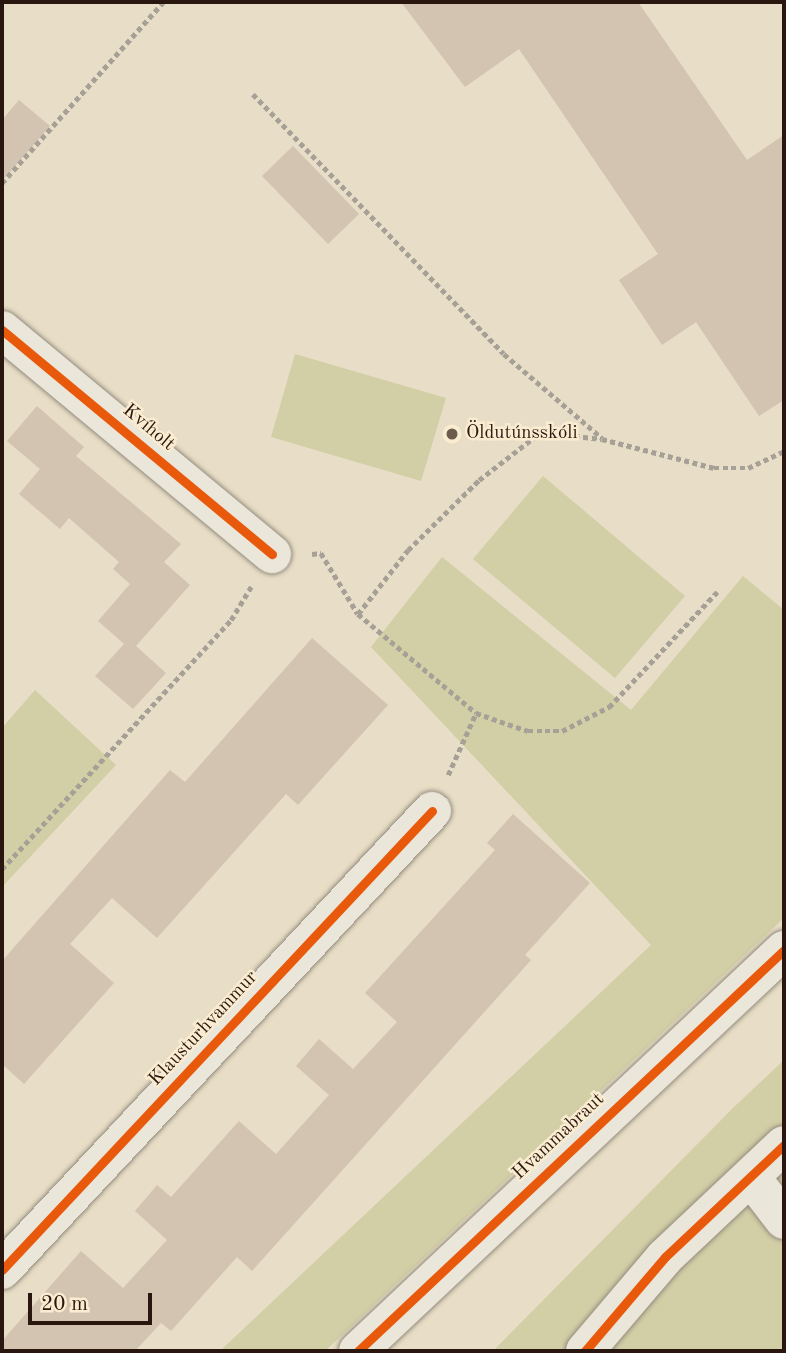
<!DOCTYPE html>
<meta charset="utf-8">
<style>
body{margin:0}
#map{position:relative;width:786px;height:1353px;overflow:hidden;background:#e8ddc6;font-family:"Old Standard TT",serif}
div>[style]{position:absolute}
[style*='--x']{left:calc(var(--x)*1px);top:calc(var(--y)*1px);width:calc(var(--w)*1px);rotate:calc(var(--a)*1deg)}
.green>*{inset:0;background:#d2cea6}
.building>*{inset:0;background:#d3c3b1}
.path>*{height:4.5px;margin-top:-2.25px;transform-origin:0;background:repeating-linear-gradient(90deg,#a6a096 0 5px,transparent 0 8.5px)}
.roads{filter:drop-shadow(0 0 2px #948c7e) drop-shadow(0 0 2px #948c7e)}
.minor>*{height:38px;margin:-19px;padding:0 19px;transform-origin:19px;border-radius:19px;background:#ebe6da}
.cycleway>*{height:9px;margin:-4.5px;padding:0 4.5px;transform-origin:4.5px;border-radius:4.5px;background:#e8590c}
.dots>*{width:19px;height:19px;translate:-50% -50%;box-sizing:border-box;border:4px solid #faecd0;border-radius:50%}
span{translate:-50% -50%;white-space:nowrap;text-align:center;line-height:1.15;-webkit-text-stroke:5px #faecd0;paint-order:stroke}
.street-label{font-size:19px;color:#29160e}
.poi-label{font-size:19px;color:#29160e}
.left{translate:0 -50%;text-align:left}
.frame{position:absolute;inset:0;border:4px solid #29160e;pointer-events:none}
.scale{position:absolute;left:28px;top:1293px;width:124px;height:32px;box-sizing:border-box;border:4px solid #29160e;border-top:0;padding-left:9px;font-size:21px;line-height:24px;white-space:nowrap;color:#29160e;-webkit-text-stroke:5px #faecd0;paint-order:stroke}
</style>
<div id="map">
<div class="green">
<i style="clip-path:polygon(295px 354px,446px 398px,421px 481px,271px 437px)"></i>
<i style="clip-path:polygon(543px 476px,685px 596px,615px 678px,473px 559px)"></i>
<i style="clip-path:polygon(442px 557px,631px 710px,743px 576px,784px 610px,784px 918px,325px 1351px,220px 1351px,651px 945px,371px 647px)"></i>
<i style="clip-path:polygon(35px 690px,116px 765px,2px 887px,2px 728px)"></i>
<i style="clip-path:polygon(784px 1060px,784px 1351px,493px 1351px,733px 1108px)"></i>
</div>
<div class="building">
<i style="clip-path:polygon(401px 2px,638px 2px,747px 160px,784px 135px,784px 400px,759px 416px,696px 322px,662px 345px,619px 280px,658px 254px,519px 49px,465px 87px)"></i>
<i style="clip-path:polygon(19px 100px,50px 126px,2px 181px,2px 120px)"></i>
<i style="clip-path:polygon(293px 146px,359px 214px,328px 244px,262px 176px)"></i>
<i style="clip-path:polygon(37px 406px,84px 447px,76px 456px,181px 544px,164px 562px,190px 585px,136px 646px,166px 673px,133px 709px,95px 676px,124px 644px,98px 621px,130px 584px,113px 569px,119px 562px,69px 518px,60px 529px,19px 494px,40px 469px,7px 441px)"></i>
<i style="clip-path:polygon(312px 638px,388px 705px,298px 805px,286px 794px,157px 938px,112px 898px,70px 944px,114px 983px,24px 1084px,2px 1064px,2px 961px,170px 770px,185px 782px)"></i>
<i style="clip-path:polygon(513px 814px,590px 883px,525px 955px,531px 960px,252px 1271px,237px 1257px,171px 1331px,161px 1323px,135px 1351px,2px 1351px,2px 1341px,81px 1251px,123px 1288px,167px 1240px,135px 1211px,157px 1185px,171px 1197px,239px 1121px,276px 1154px,329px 1095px,296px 1066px,319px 1039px,353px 1069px,397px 1022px,365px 993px,495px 850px,487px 843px)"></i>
</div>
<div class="path">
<i style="--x:253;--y:94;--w:361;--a:46"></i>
<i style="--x:504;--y:354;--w:129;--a:40.6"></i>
<i style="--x:2;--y:183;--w:242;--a:-48.3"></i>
<i style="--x:312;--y:554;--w:9;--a:-6"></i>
<i style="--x:321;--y:553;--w:71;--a:58.8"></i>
<i style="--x:358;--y:614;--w:154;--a:40"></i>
<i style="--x:476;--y:713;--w:55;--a:19.1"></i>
<i style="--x:528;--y:731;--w:34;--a:0"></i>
<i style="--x:562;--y:731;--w:53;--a:-27.1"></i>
<i style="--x:609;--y:707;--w:158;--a:-46.8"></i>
<i style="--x:358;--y:614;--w:81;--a:-52"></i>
<i style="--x:408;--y:550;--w:100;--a:-44.6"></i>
<i style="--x:479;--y:480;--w:78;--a:-37.7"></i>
<i style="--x:541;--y:432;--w:61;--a:6.5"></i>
<i style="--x:602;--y:439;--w:116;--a:14.5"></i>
<i style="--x:714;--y:468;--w:34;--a:0"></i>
<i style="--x:748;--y:468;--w:40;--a:-25"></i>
<i style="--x:448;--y:775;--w:68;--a:-65.7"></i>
<i style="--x:2;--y:869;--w:338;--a:-47.4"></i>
<i style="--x:231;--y:620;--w:39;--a:-59"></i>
</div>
<div class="roads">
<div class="minor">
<i style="--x:2;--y:330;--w:351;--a:39.7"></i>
<i style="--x:751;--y:1177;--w:54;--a:52.5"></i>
<i style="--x:2;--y:1270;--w:629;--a:-46.87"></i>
<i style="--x:358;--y:1351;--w:585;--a:-43.27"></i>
<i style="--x:585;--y:1351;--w:123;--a:-49.6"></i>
<i style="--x:665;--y:1257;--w:163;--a:-43.3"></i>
</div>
</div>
<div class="cycleway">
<i style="--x:2;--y:330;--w:351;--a:39.7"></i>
<i style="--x:2;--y:1270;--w:629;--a:-46.87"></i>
<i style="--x:358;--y:1351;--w:585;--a:-43.27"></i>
<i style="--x:585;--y:1351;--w:123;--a:-49.6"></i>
<i style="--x:665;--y:1257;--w:163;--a:-43.3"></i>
</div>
<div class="dots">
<i style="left:452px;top:434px;background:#6c5c4e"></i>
</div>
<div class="street-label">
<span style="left:148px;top:428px;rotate:40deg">Kvíholt</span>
<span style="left:204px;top:1029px;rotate:-47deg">Klausturhvammur</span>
<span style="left:559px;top:1137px;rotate:-43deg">Hvammabraut</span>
</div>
<div class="poi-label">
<span class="left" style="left:466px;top:434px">Öldutúnsskóli</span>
</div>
<div class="frame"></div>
<div class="scale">20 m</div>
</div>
